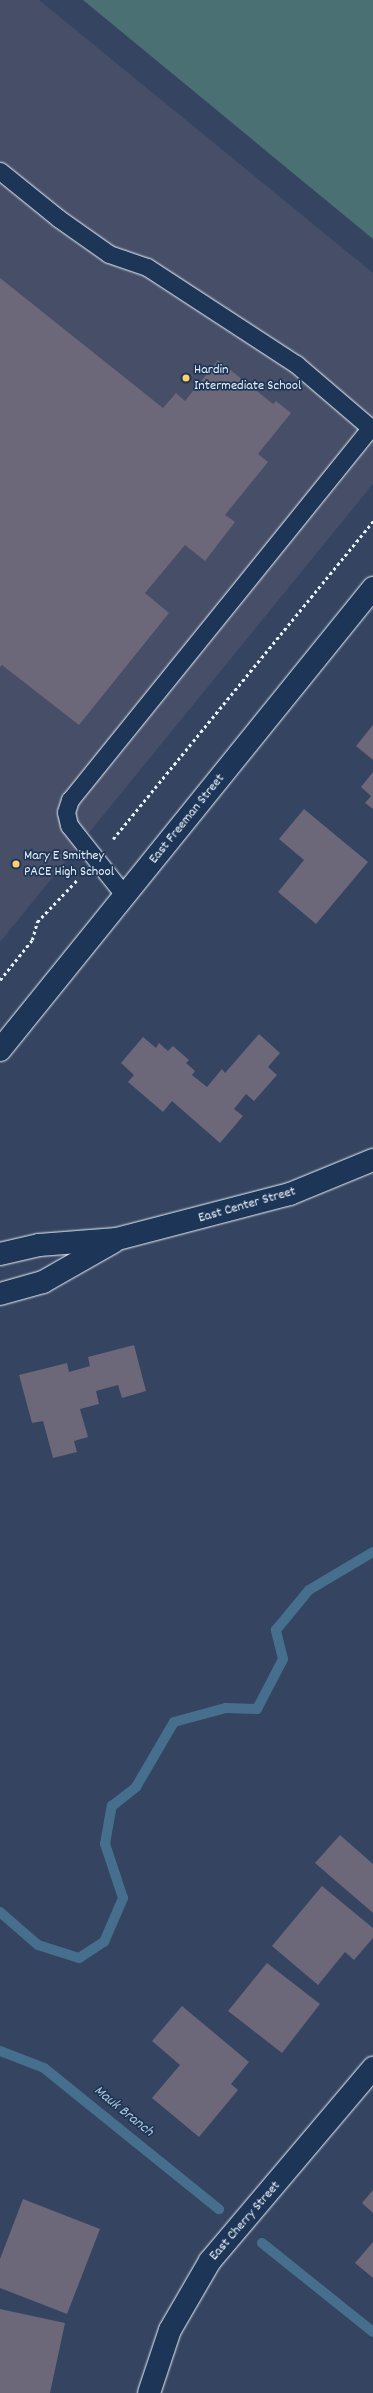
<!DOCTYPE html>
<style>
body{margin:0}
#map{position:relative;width:373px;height:2393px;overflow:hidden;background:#354461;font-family:Dekko,sans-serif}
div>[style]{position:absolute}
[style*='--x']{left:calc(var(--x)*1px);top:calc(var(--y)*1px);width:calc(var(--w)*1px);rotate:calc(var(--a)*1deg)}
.built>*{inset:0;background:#464e68}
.green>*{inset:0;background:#4a7073}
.stream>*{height:10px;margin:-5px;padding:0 5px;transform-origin:5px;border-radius:5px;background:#466f8e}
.building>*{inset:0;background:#6c6779}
.path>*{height:2.5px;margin-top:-1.25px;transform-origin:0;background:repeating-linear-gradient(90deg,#e8f1f8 0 3px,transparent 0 6px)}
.roads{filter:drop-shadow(0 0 1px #e8f1f8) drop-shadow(0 0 1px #e8f1f8)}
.lane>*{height:17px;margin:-8.5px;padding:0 8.5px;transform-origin:8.5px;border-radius:8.5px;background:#1d3557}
.street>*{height:22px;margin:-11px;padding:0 11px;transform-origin:11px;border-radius:11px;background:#1d3557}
.secondary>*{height:22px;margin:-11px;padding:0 11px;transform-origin:11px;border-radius:11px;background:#1d3557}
.dots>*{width:11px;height:11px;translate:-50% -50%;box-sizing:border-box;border:2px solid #1d3557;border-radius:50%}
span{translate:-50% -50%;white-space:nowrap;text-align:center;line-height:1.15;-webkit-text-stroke:3.5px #1d3557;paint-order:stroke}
.poi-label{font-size:14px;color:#e8f1f8}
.left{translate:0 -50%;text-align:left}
.street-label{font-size:14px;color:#e8f1f8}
.water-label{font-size:15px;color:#afc4d3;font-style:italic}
</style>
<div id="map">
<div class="built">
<i style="clip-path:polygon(0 0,39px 0,373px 273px,373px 484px,0 942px)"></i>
</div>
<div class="green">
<i style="clip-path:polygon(83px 0,373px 0,373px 239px)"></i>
</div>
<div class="stream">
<i style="--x:0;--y:1912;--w:50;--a:41"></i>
<i style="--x:38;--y:1945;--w:43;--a:17.6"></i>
<i style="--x:79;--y:1958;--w:30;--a:-33"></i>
<i style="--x:104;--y:1942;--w:48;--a:-66.6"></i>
<i style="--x:123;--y:1898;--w:57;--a:-108.4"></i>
<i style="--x:105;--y:1844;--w:39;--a:-80"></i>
<i style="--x:112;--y:1806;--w:31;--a:-38"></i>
<i style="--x:136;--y:1787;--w:75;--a:-59.7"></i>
<i style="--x:174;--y:1722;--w:54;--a:-15.1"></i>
<i style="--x:226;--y:1708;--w:31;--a:2"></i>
<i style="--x:257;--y:1709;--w:56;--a:-62.5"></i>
<i style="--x:283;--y:1659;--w:30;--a:-104"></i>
<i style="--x:276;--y:1630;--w:52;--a:-50.5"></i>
<i style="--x:309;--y:1590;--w:74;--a:-30.7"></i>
<i style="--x:0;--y:2051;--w:47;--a:21.1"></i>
<i style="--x:44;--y:2068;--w:225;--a:38.9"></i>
<i style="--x:262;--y:2243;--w:142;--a:38.7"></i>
</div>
<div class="building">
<i style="clip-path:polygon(0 278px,163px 408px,176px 393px,185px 401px,218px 360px,273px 404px,276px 401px,291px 413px,258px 454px,268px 462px,225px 515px,235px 522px,205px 561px,185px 545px,145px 593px,169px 613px,79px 725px,2px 665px,0 667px)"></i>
<i style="clip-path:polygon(373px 725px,373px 760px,356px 746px)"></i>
<i style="clip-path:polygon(373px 772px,373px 809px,365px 803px,371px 796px,361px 787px)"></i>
<i style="clip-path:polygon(304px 809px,368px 862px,316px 924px,278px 892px,304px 860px,279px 839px)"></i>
<i style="clip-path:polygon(259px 1034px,280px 1053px,268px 1067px,277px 1075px,254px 1101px,246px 1094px,234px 1109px,243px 1116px,220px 1143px,172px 1101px,163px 1112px,128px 1082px,134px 1075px,121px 1063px,143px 1037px,156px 1048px,159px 1043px,168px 1051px,173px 1046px,189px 1060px,186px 1063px,195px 1071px,192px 1075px,207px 1087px,222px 1069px,225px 1073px)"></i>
<i style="clip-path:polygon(134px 1345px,146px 1391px,122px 1398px,118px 1385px,96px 1391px,99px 1404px,80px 1409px,88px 1437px,74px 1441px,77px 1452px,53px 1458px,43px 1421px,32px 1423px,19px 1375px,67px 1363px,69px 1372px,90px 1366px,88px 1357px)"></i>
<i style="clip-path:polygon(340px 1835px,373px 1864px,373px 1913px,315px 1863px)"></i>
<i style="clip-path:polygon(322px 1886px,373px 1928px,373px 1938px,354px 1960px,345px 1952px,318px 1985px,272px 1946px)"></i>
<i style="clip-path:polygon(267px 1963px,320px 2004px,282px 2053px,228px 2011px)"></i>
<i style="clip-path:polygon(182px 2006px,249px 2062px,231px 2084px,238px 2090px,199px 2137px,152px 2098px,180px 2065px,152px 2041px)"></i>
<i style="clip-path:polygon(373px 2190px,373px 2213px,362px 2203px)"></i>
<i style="clip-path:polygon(23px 2199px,100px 2229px,67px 2314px,0 2288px,0 2259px)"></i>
<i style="clip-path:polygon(373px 2242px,373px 2278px,355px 2263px)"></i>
<i style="clip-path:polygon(0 2309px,65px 2323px,50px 2393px,0 2393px)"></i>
</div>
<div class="path">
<i style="--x:113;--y:839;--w:411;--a:-50.7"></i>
<i style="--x:0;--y:980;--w:51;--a:-51.3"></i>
<i style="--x:32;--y:940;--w:19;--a:-74"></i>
<i style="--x:37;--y:922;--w:59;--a:-46.4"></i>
</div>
<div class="roads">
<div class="lane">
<i style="--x:0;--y:171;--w:75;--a:39"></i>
<i style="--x:58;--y:218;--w:62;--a:35.2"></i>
<i style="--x:109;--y:254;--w:40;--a:18.9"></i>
<i style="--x:147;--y:267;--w:178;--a:33.1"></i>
<i style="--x:296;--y:364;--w:101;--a:40.6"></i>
<i style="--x:125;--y:896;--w:90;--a:-128.3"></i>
<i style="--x:69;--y:825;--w:13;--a:-103"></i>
<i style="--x:66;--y:812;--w:13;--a:-72"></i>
<i style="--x:70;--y:800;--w:478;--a:-51.1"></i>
</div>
<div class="street">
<i style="--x:149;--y:2393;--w:66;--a:-71.6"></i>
<i style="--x:170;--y:2330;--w:80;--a:-59.9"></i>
<i style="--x:210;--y:2261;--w:253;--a:-49.8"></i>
</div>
<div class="secondary">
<i style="--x:0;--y:1050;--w:594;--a:-51.08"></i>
<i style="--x:0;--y:1254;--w:40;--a:-13"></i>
<i style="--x:39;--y:1245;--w:78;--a:-4.4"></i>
<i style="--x:117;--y:1239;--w:179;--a:-14.6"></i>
<i style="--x:290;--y:1194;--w:90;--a:-22.3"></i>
<i style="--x:0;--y:1294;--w:45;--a:-15.6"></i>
<i style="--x:43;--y:1282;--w:81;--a:-29.7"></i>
</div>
</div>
<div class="dots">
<i style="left:186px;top:378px;background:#ffd166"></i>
<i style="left:16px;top:864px;background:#ffd166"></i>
</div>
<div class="poi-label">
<span class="left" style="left:194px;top:378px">Hardin<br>Intermediate School</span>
<span class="left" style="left:24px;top:864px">Mary E Smithey<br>PACE High School</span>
</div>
<div class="street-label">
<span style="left:187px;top:819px;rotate:-51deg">East Freeman Street</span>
<span style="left:247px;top:1205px;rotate:-16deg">East Center Street</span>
<span style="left:245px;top:2221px;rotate:-49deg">East Cherry Street</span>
</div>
<div class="water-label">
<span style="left:123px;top:2112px;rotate:39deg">Mauk Branch</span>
</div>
</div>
